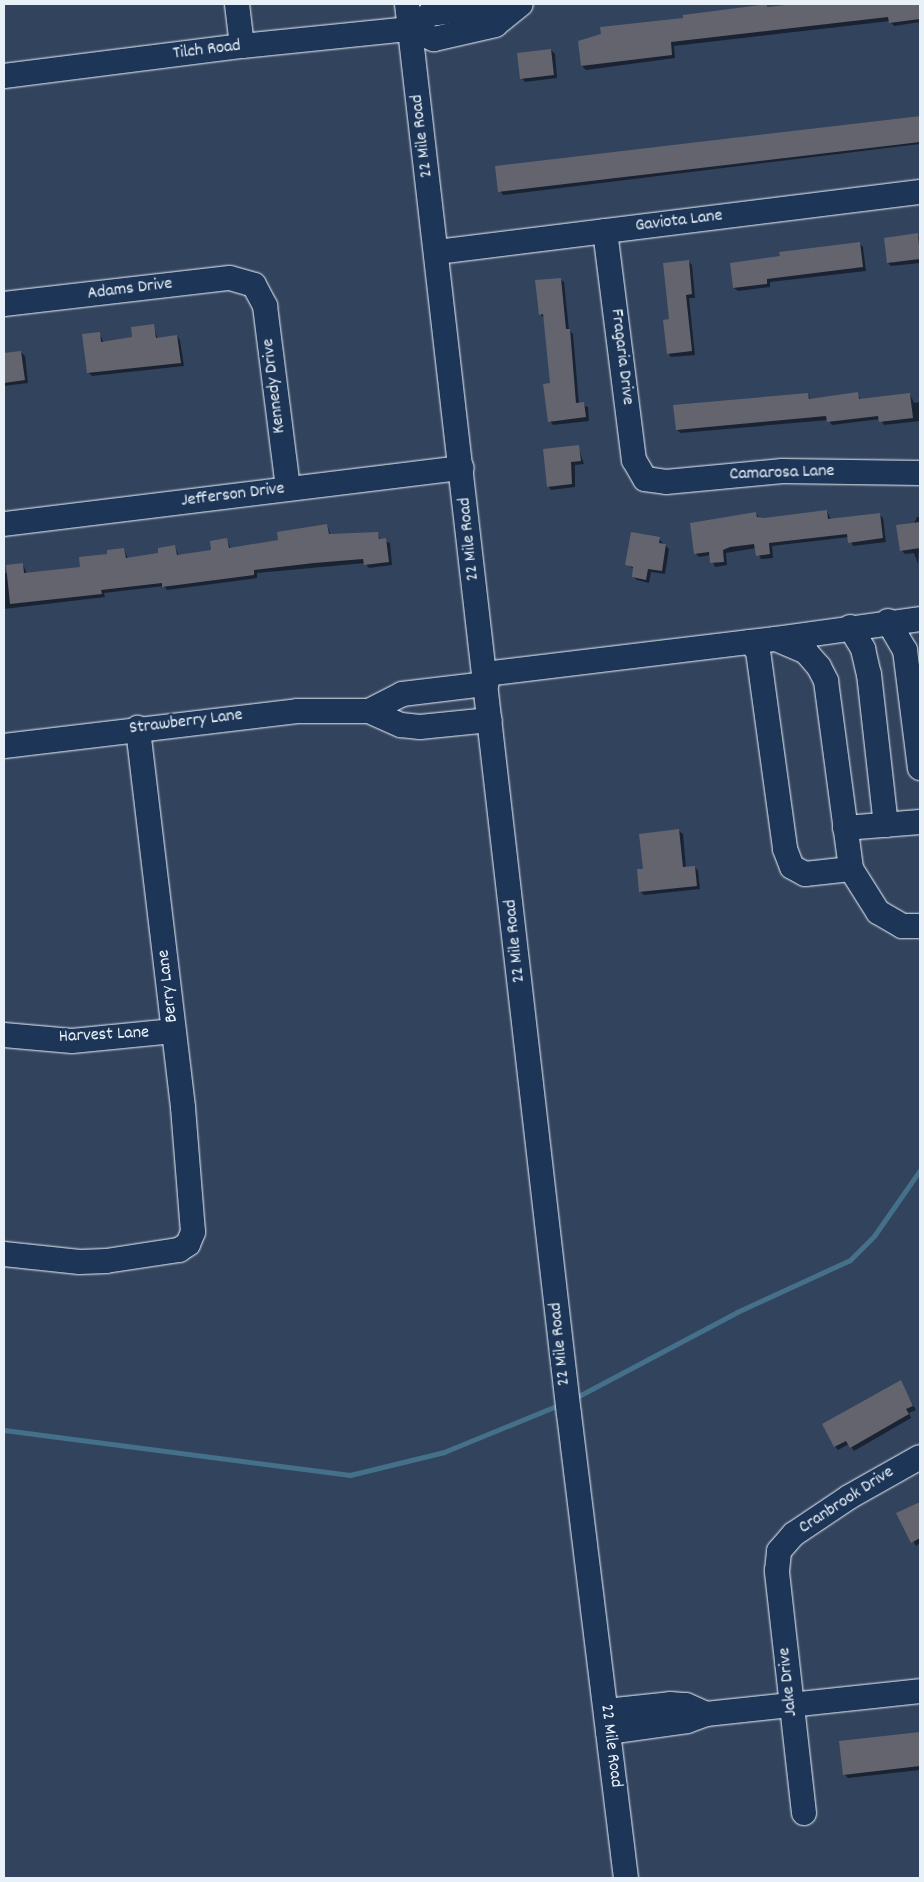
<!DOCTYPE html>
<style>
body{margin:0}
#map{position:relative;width:924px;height:1882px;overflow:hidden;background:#32435e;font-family:Dekko,sans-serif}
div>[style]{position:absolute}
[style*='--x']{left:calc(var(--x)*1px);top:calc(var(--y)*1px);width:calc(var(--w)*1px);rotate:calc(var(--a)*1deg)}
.shadow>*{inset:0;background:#0007}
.stream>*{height:5px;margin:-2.5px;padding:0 2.5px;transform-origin:2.5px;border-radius:2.5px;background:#45708a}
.building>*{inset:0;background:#64646e}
.roads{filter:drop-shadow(0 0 1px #e8f1f8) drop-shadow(0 0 1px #e8f1f8)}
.minor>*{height:24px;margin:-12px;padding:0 12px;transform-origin:12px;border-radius:12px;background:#1d3557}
span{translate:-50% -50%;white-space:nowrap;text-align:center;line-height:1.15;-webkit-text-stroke:5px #1d3557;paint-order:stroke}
.street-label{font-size:18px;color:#e8f1f8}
.frame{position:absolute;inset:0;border:5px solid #e8f1f8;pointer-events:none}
</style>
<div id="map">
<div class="shadow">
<i style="clip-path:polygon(793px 4px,920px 4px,920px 22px,894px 26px,890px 21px,674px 46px,675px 58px,586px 70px,582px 66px,579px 42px,685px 20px,684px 16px)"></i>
<i style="clip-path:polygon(551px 50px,555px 54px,557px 78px,525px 82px,522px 78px)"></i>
<i style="clip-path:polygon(920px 116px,920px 144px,503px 195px,500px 191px,497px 167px)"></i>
<i style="clip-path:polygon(917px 235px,920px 238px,920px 263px,891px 266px,888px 263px)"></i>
<i style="clip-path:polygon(859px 243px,863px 247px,866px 271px,770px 282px,770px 287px,738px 291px,734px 288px,781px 258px)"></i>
<i style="clip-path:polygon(688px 261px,692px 265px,695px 298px,689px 298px,695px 355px,671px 357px,668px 353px,670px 320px)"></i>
<i style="clip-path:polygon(560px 279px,564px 282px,569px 330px,573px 334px,579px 404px,588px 407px,589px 421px,553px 425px,550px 421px,551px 384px,544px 318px,540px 314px)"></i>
<i style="clip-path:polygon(153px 325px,158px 339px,177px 336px,180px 340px,184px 366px,92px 376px,88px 372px,99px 333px,104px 343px,133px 338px)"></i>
<i style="clip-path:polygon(21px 352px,25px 356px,28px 383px,4px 386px,4px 355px)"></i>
<i style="clip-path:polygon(808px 394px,811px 400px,857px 394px,861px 400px,910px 394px,914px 403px,920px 402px,920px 421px,884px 425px,880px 419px,832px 425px,828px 420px,681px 433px,677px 430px)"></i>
<i style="clip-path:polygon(578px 446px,584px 464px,575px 465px,575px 487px,551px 490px,548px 486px)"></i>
<i style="clip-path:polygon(827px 511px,831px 520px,879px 514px,883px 518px,886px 542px,853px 546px,849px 537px,772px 546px,773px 558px,761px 559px,756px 548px,726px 553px,727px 565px,715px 567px,710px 555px,699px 557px,695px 553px,756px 513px,760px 519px)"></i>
<i style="clip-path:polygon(917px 517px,920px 517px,918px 564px,914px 553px,905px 554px,901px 550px)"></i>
<i style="clip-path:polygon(327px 525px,331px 536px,377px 533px,381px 540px,390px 543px,392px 565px,369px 568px,365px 563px,257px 573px,257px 578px,167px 590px,164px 586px,104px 593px,105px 597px,4px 609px,4px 574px,23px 564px,27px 574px,82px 568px,124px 549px,128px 559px,160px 554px,175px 547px,179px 556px,212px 551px,227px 540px,231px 549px,279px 541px)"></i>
<i style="clip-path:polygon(659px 539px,669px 549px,665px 574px,651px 572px,649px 583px,637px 580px,633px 577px,634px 569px,627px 565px)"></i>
<i style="clip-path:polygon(679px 831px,683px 834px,686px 868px,695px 867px,698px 871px,700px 889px,644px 895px,640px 891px,644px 870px)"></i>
<i style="clip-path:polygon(900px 1382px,916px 1410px,909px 1413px,911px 1418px,854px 1451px,849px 1444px,838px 1450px,835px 1446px)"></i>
<i style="clip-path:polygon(920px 1503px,920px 1543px,916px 1546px,898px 1514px)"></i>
<i style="clip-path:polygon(920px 1733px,920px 1770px,848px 1778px,844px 1774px,840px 1742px)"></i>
</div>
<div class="stream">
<i style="--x:573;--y:1399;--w:186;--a:-27.9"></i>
<i style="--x:737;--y:1312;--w:124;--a:-24.7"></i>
<i style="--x:850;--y:1260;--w:34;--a:-45"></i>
<i style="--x:874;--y:1236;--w:80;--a:-55.1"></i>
<i style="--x:4;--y:1430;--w:349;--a:7.4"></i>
<i style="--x:350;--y:1475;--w:97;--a:-13.7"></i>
<i style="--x:444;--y:1452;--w:126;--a:-22.3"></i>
</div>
<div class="building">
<i style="clip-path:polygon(767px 4px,767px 7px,793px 4px,920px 4px,920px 19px,889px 23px,888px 17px,671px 42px,672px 55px,581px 66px,578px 41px,601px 34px,600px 27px,683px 18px,683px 15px)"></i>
<i style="clip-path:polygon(551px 49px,554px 75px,520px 79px,517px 53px)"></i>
<i style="clip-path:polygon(920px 116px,920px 142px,498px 192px,495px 166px)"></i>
<i style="clip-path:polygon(918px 233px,920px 259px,887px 263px,884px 238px)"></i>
<i style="clip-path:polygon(860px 242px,863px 267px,767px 279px,767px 284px,733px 288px,730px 263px,780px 256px,779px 252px)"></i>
<i style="clip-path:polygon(689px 260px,692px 294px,686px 295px,692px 351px,667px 354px,663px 320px,669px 319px,663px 263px)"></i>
<i style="clip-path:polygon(561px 278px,566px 329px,570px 329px,576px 403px,584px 402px,586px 417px,548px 422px,543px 384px,550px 383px,543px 314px,539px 315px,535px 280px)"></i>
<i style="clip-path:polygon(154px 324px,156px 338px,177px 335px,181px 363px,87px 373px,82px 334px,100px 332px,101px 342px,132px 337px,131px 327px)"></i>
<i style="clip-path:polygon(21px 351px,25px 380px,4px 383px,4px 353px)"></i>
<i style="clip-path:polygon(858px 392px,859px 399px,910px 393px,913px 418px,879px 422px,878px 416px,827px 422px,826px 416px,676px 430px,673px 405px,808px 393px,809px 399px)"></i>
<i style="clip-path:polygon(579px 445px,581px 461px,571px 462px,572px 484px,547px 487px,543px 449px)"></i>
<i style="clip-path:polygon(827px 510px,828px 519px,880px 513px,883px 538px,848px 543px,847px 534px,769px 543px,770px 554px,756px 556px,754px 544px,730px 547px,723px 550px,724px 562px,710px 563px,709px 552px,694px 554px,690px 523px,756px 512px,757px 517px,764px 518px)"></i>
<i style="clip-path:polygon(920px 522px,920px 548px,900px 551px,896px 525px)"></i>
<i style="clip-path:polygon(327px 524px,329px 534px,378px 532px,379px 539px,386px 538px,389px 562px,364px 565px,363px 559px,314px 563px,254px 570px,254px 575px,162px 587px,162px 583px,101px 590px,102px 594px,10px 604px,6px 565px,23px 563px,24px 573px,80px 567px,79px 557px,107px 554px,107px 550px,124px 548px,126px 558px,158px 553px,158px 548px,175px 545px,177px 555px,211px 550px,210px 541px,227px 538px,229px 548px,278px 540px,277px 532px)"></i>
<i style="clip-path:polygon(631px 532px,660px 537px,659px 543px,666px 544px,662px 571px,648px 569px,646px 580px,632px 577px,633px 567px,625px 565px)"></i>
<i style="clip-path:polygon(679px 829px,683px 867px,695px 866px,697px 886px,639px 892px,637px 869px,643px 869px,639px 834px)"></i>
<i style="clip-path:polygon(901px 1380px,913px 1406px,906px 1409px,909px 1414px,850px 1448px,846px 1441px,834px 1447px,822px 1424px)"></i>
<i style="clip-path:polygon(920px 1502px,920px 1538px,911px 1543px,896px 1513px)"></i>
<i style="clip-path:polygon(920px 1732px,920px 1766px,843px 1775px,839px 1741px)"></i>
</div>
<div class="roads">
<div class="minor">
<i style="--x:237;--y:4;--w:42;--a:83.2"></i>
<i style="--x:407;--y:4;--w:1419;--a:83.45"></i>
<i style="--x:569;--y:1414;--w:467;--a:83"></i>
<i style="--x:410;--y:29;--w:25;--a:-37"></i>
<i style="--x:430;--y:14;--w:78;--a:-7.4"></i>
<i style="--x:4;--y:76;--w:240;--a:-7.2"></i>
<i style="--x:242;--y:46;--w:169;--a:-5.8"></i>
<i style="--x:410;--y:29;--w:26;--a:23"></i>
<i style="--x:434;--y:39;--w:63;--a:-12.9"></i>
<i style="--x:495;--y:25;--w:33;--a:-39"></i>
<i style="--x:605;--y:231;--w:231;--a:82.8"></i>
<i style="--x:634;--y:460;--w:22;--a:60"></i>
<i style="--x:645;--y:479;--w:21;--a:8"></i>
<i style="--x:666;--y:482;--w:117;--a:-5.4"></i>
<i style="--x:782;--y:471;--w:138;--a:0.8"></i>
<i style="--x:437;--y:252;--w:487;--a:-7.1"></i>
<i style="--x:4;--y:304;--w:227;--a:-6.6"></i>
<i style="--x:230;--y:278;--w:25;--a:16"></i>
<i style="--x:254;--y:285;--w:24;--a:62"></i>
<i style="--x:265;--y:306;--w:184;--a:82.8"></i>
<i style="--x:4;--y:524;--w:461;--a:-7"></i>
<i style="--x:888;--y:621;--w:34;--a:60"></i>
<i style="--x:905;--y:650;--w:119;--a:82.8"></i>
<i style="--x:850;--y:627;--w:26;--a:59"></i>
<i style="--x:863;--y:649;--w:26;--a:77"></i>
<i style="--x:869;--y:674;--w:152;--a:83.6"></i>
<i style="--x:776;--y:639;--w:145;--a:-7.9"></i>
<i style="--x:750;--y:642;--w:26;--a:-7"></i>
<i style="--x:776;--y:639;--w:33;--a:23"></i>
<i style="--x:806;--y:652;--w:20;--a:49"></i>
<i style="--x:819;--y:667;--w:16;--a:63"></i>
<i style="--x:826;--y:681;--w:190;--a:82.4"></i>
<i style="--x:485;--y:674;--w:267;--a:-6.9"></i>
<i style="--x:750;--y:642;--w:12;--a:48"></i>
<i style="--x:758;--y:651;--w:200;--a:82.2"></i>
<i style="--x:785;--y:849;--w:19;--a:69"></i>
<i style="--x:792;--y:867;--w:15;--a:28"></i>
<i style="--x:805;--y:874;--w:46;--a:-6.2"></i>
<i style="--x:851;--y:869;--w:51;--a:57.9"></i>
<i style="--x:878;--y:912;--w:28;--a:30"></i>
<i style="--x:902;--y:926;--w:18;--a:0"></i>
<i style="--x:369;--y:711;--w:37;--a:-27"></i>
<i style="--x:402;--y:694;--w:85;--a:-6.8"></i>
<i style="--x:4;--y:746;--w:295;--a:-6.8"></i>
<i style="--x:297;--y:711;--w:72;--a:0"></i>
<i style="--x:369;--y:711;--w:35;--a:24"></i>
<i style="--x:401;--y:725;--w:19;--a:6"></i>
<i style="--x:420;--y:727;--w:70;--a:-5.7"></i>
<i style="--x:845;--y:828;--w:75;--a:-4.6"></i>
<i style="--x:4;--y:1035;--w:68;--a:5"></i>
<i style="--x:72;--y:1041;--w:102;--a:-5.6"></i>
<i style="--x:4;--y:1254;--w:76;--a:6"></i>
<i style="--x:80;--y:1262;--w:26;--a:-2"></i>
<i style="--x:106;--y:1261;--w:74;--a:-8.6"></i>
<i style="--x:179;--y:1250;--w:11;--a:-34"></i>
<i style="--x:188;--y:1244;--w:13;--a:-67"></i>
<i style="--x:193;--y:1232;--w:125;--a:-94.6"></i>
<i style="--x:183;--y:1107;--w:382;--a:-96.8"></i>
<i style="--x:606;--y:1711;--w:64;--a:-6.2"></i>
<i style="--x:670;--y:1704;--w:16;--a:4"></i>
<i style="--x:686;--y:1705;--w:22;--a:24"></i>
<i style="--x:608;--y:1732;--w:80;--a:-7.9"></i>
<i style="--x:687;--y:1721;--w:20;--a:-20"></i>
<i style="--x:706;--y:1714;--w:215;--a:-6.1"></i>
<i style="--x:804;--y:1813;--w:244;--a:-96.4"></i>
<i style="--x:777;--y:1571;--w:20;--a:-84"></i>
<i style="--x:779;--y:1551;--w:23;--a:-49"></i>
<i style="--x:794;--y:1534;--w:66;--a:-33.9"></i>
<i style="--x:849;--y:1497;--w:81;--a:-29.4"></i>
</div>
</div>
<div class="street-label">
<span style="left:207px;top:51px;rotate:-7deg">Tilch Road</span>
<span style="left:423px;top:136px;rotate:-97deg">22 Mile Road</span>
<span style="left:679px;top:222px;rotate:-7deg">Gaviota Lane</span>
<span style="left:130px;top:290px;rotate:-7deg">Adams Drive</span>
<span style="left:621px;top:357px;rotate:83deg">Fragaria Drive</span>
<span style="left:275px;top:386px;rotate:-97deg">Kennedy Drive</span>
<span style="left:782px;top:474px;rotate:-2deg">Camarosa Lane</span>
<span style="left:233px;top:496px;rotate:-7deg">Jefferson Drive</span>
<span style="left:470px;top:539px;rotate:-96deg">22 Mile Road</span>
<span style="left:186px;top:723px;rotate:-7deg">Strawberry Lane</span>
<span style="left:516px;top:941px;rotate:-96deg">22 Mile Road</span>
<span style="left:169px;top:986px;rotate:-97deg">Berry Lane</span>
<span style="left:104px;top:1036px;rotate:-3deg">Harvest Lane</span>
<span style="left:561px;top:1344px;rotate:-96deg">22 Mile Road</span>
<span style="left:847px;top:1501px;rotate:-33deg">Cranbrook Drive</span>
<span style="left:789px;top:1682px;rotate:-96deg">Jake Drive</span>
<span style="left:610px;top:1746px;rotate:83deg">22 Mile Road</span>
</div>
<div class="frame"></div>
</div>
